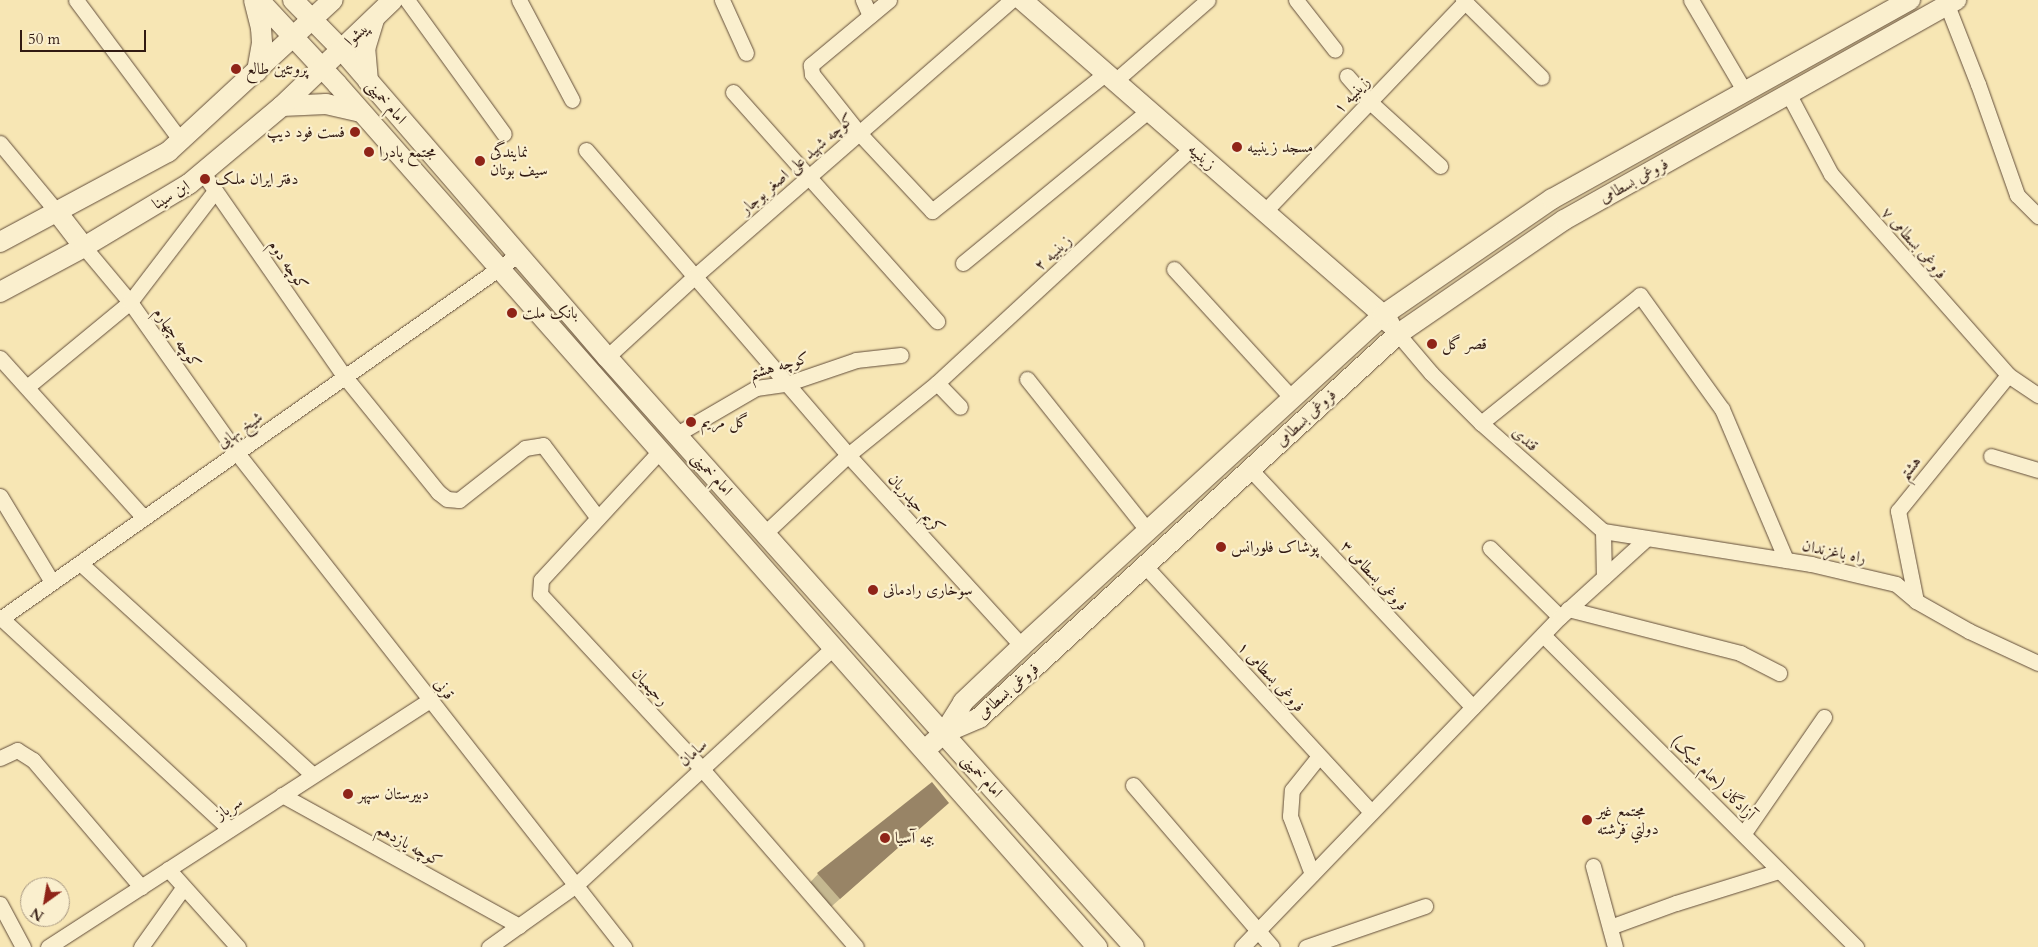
<!DOCTYPE html>
<meta charset="utf-8">
<style>
body{margin:0}
#map{position:relative;width:2038px;height:947px;overflow:hidden;background:#f7e6b4;font-family:Cardo,Amiri,serif}
div>[style]{position:absolute}
[style*='--x']{left:calc(var(--x)*1px);top:calc(var(--y)*1px);width:calc(var(--w)*1px);rotate:calc(var(--a)*1deg)}
.shadow>*{inset:0;background:#0003}
.building>*{inset:0;background:#988466}
.roads{filter:drop-shadow(0 0 1px #624d3a) drop-shadow(0 0 1px #624d3a)}
.street>*{height:15px;margin:-7.5px;padding:0 7.5px;transform-origin:7.5px;border-radius:7.5px;background:#faefce}
.secondary>*{height:20px;margin:-10px;padding:0 10px;transform-origin:10px;border-radius:10px;background:#faefce}
.dots>*{width:14px;height:14px;translate:-50% -50%;box-sizing:border-box;border:2px solid #faefce;border-radius:50%}
span{translate:-50% -50%;white-space:nowrap;text-align:center;line-height:1.15;-webkit-text-stroke:4.5px #faefce;paint-order:stroke}
.street-label{font-size:16px;color:#311a12}
.poi-label{font-size:16px;color:#311a12}
.left{translate:0 -50%;text-align:left}
.right{translate:-100% -50%;text-align:right}
.north{position:absolute;left:20px;top:877px;width:50px;height:50px;box-sizing:border-box;background:#faefce;border:1px solid #aa9a83;border-radius:50%;rotate:212deg;font-size:14px;font-weight:700;line-height:20px;text-align:center;color:#311a12}
.north::after{content:'';display:block;margin:auto;width:18px;height:22px;background:#8f2418;clip-path:polygon(50% 0,100% 100%,50% 72%,0 100%)}
.scale{position:absolute;left:20px;top:30px;width:126px;height:22px;box-sizing:border-box;border:2px solid #311a12;border-top:0;padding-left:6px;font-size:15px;line-height:18px;white-space:nowrap;color:#311a12;-webkit-text-stroke:4px #faefce;paint-order:stroke}
</style>
<div id="map">
<div class="shadow">
<i style="clip-path:polygon(932px 784px,948px 803px,823px 914px,802px 891px,818px 874px)"></i>
</div>
<div class="building">
<i style="clip-path:polygon(932px 782px,949px 803px,840px 899px,817px 873px)"></i>
</div>
<div class="roads">
<div class="street">
<i style="--x:76;--y:0;--w:176;--a:53.3"></i>
<i style="--x:407;--y:0;--w:165;--a:54.1"></i>
<i style="--x:519;--y:0;--w:113;--a:62.1"></i>
<i style="--x:722;--y:0;--w:58;--a:65.6"></i>
<i style="--x:863;--y:0;--w:17;--a:66"></i>
<i style="--x:889;--y:0;--w:102;--a:140.2"></i>
<i style="--x:811;--y:65;--w:9;--a:84"></i>
<i style="--x:812;--y:74;--w:75;--a:51.5"></i>
<i style="--x:859;--y:133;--w:107;--a:46.9"></i>
<i style="--x:932;--y:211;--w:222;--a:-38.4"></i>
<i style="--x:1296;--y:0;--w:63;--a:52"></i>
<i style="--x:1463;--y:0;--w:110;--a:44.6"></i>
<i style="--x:1691;--y:0;--w:107;--a:59.6"></i>
<i style="--x:1947;--y:5;--w:85;--a:68.6"></i>
<i style="--x:1978;--y:84;--w:118;--a:70.6"></i>
<i style="--x:2017;--y:195;--w:30;--a:45"></i>
<i style="--x:1347;--y:76;--w:35;--a:49"></i>
<i style="--x:1370;--y:102;--w:95;--a:42.4"></i>
<i style="--x:1115;--y:81;--w:123;--a:-41.1"></i>
<i style="--x:733;--y:92;--w:307;--a:48.3"></i>
<i style="--x:1789;--y:95;--w:89;--a:62"></i>
<i style="--x:1831;--y:174;--w:268;--a:48.6"></i>
<i style="--x:2008;--y:375;--w:36;--a:34"></i>
<i style="--x:0;--y:143;--w:89;--a:50.4"></i>
<i style="--x:586;--y:150;--w:402;--a:49.3"></i>
<i style="--x:848;--y:455;--w:258;--a:47.7"></i>
<i style="--x:203;--y:173;--w:249;--a:55.2"></i>
<i style="--x:345;--y:377;--w:148;--a:51"></i>
<i style="--x:438;--y:492;--w:11;--a:38"></i>
<i style="--x:447;--y:499;--w:12;--a:5"></i>
<i style="--x:459;--y:500;--w:84;--a:-38.2"></i>
<i style="--x:525;--y:448;--w:18;--a:-9"></i>
<i style="--x:543;--y:445;--w:91;--a:53"></i>
<i style="--x:1265;--y:211;--w:289;--a:-46.3"></i>
<i style="--x:84;--y:247;--w:72;--a:50.1"></i>
<i style="--x:130;--y:302;--w:185;--a:54.7"></i>
<i style="--x:237;--y:453;--w:628;--a:51.92"></i>
<i style="--x:963;--y:263;--w:241;--a:-39.4"></i>
<i style="--x:1174;--y:269;--w:173;--a:47.6"></i>
<i style="--x:1398;--y:334;--w:51;--a:49.8"></i>
<i style="--x:1431;--y:373;--w:71;--a:45"></i>
<i style="--x:1481;--y:423;--w:163;--a:41.5"></i>
<i style="--x:1603;--y:531;--w:46;--a:88.8"></i>
<i style="--x:607;--y:357;--w:118;--a:-42.6"></i>
<i style="--x:694;--y:277;--w:422;--a:-41.1"></i>
<i style="--x:0;--y:358;--w:215;--a:48"></i>
<i style="--x:1027;--y:379;--w:194;--a:51.5"></i>
<i style="--x:937;--y:383;--w:33;--a:46"></i>
<i style="--x:27;--y:387;--w:134;--a:-39.5"></i>
<i style="--x:130;--y:302;--w:140;--a:-52.6"></i>
<i style="--x:1481;--y:423;--w:204;--a:-38.8"></i>
<i style="--x:1640;--y:295;--w:140;--a:54.3"></i>
<i style="--x:1722;--y:409;--w:164;--a:67"></i>
<i style="--x:677;--y:434;--w:91;--a:-30.2"></i>
<i style="--x:756;--y:388;--w:30;--a:-8"></i>
<i style="--x:786;--y:384;--w:74;--a:-18.9"></i>
<i style="--x:856;--y:360;--w:45;--a:-6.3"></i>
<i style="--x:659;--y:452;--w:174;--a:132.7"></i>
<i style="--x:541;--y:580;--w:14;--a:94"></i>
<i style="--x:540;--y:594;--w:238;--a:47.2"></i>
<i style="--x:702;--y:769;--w:235;--a:49.1"></i>
<i style="--x:1991;--y:456;--w:49;--a:16.6"></i>
<i style="--x:1250;--y:469;--w:326;--a:46.9"></i>
<i style="--x:0;--y:496;--w:100;--a:58.8"></i>
<i style="--x:1603;--y:531;--w:211;--a:9"></i>
<i style="--x:1811;--y:564;--w:87;--a:13.2"></i>
<i style="--x:1896;--y:584;--w:26;--a:40"></i>
<i style="--x:1916;--y:601;--w:61;--a:29.5"></i>
<i style="--x:1969;--y:631;--w:76;--a:24.9"></i>
<i style="--x:765;--y:533;--w:114;--a:-43.2"></i>
<i style="--x:848;--y:455;--w:114;--a:-39"></i>
<i style="--x:937;--y:383;--w:347;--a:-42.7"></i>
<i style="--x:1490;--y:548;--w:98;--a:44.6"></i>
<i style="--x:80;--y:563;--w:315;--a:42.3"></i>
<i style="--x:1145;--y:566;--w:334;--a:47.4"></i>
<i style="--x:1916;--y:601;--w:92;--a:-101.3"></i>
<i style="--x:1898;--y:511;--w:175;--a:-51"></i>
<i style="--x:1568;--y:609;--w:178;--a:14.3"></i>
<i style="--x:1740;--y:653;--w:44;--a:27.1"></i>
<i style="--x:1;--y:618;--w:311;--a:42.7"></i>
<i style="--x:0;--y:619;--w:633;--a:-35.1"></i>
<i style="--x:1543;--y:635;--w:442;--a:44.9"></i>
<i style="--x:0;--y:758;--w:19;--a:-25"></i>
<i style="--x:17;--y:750;--w:19;--a:32"></i>
<i style="--x:33;--y:760;--w:167;--a:49.6"></i>
<i style="--x:1133;--y:785;--w:213;--a:49.4"></i>
<i style="--x:282;--y:795;--w:271;--a:28.9"></i>
<i style="--x:1744;--y:833;--w:141;--a:-55.4"></i>
<i style="--x:1593;--y:866;--w:84;--a:74.8"></i>
<i style="--x:168;--y:869;--w:105;--a:48.1"></i>
<i style="--x:1312;--y:874;--w:62;--a:-110.8"></i>
<i style="--x:1290;--y:816;--w:26;--a:-86"></i>
<i style="--x:1292;--y:790;--w:43;--a:-51.5"></i>
<i style="--x:0;--y:904;--w:49;--a:61.9"></i>
<i style="--x:1610;--y:927;--w:70;--a:-20"></i>
<i style="--x:1676;--y:903;--w:108;--a:-17.3"></i>
<i style="--x:48;--y:947;--w:455;--a:-32.9"></i>
<i style="--x:141;--y:947;--w:72;--a:-54.6"></i>
<i style="--x:489;--y:947;--w:107;--a:-35.5"></i>
<i style="--x:576;--y:885;--w:351;--a:-42.7"></i>
<i style="--x:1242;--y:947;--w:458;--a:-46.1"></i>
<i style="--x:1560;--y:617;--w:116;--a:-42.2"></i>
<i style="--x:1306;--y:947;--w:126;--a:-19"></i>
</div>
<div class="secondary">
<i style="--x:254;--y:0;--w:29;--a:76"></i>
<i style="--x:261;--y:28;--w:15;--a:86"></i>
<i style="--x:262;--y:43;--w:29;--a:100"></i>
<i style="--x:259;--y:0;--w:115;--a:47.1"></i>
<i style="--x:337;--y:84;--w:1150;--a:48.63"></i>
<i style="--x:293;--y:0;--w:69;--a:45.6"></i>
<i style="--x:341;--y:49;--w:407;--a:49.2"></i>
<i style="--x:607;--y:357;--w:791;--a:48.23"></i>
<i style="--x:1022;--y:0;--w:479;--a:41.1"></i>
<i style="--x:1383;--y:315;--w:11;--a:52"></i>
<i style="--x:368;--y:81;--w:32;--a:-95"></i>
<i style="--x:365;--y:49;--w:31;--a:-73"></i>
<i style="--x:282;--y:106;--w:44;--a:-2.6"></i>
<i style="--x:326;--y:104;--w:36;--a:13"></i>
<i style="--x:57;--y:212;--w:44;--a:52.4"></i>
<i style="--x:0;--y:242;--w:191;--a:-28.2"></i>
<i style="--x:168;--y:152;--w:224;--a:-42.7"></i>
<i style="--x:0;--y:292;--w:95;--a:-28.2"></i>
<i style="--x:84;--y:247;--w:122;--a:-31"></i>
<i style="--x:189;--y:184;--w:121;--a:-40"></i>
<i style="--x:282;--y:106;--w:153;--a:-43.7"></i>
<i style="--x:944;--y:733;--w:36;--a:-58"></i>
<i style="--x:963;--y:702;--w:81;--a:-43.5"></i>
<i style="--x:1022;--y:646;--w:490;--a:-42.5"></i>
<i style="--x:1383;--y:315;--w:205;--a:-34.5"></i>
<i style="--x:1552;--y:199;--w:410;--a:-29.1"></i>
<i style="--x:925;--y:750;--w:25;--a:-42"></i>
<i style="--x:944;--y:733;--w:38;--a:-23"></i>
<i style="--x:979;--y:718;--w:568;--a:-42.5"></i>
<i style="--x:1398;--y:334;--w:201;--a:-34.5"></i>
<i style="--x:1564;--y:220;--w:450;--a:-29.3"></i>
</div>
</div>
<div class="dots">
<i style="left:236px;top:69px;background:#8f2418"></i>
<i style="left:355px;top:132px;background:#8f2418"></i>
<i style="left:1237px;top:147px;background:#8f2418"></i>
<i style="left:369px;top:152px;background:#8f2418"></i>
<i style="left:480px;top:161px;background:#8f2418"></i>
<i style="left:205px;top:179px;background:#8f2418"></i>
<i style="left:512px;top:313px;background:#8f2418"></i>
<i style="left:1432px;top:344px;background:#8f2418"></i>
<i style="left:691px;top:422px;background:#8f2418"></i>
<i style="left:1221px;top:547px;background:#8f2418"></i>
<i style="left:873px;top:590px;background:#8f2418"></i>
<i style="left:348px;top:794px;background:#8f2418"></i>
<i style="left:1587px;top:820px;background:#8f2418"></i>
<i style="left:885px;top:838px;background:#8f2418"></i>
</div>
<div class="street-label">
<span style="left:357px;top:34px;rotate:-43deg">پیشوا</span>
<span style="left:1352px;top:95px;rotate:-46deg">زینبیه ۱</span>
<span style="left:386px;top:102px;rotate:49deg">امام خمینی</span>
<span style="left:1202px;top:157px;rotate:41deg">زینبیه</span>
<span style="left:797px;top:164px;rotate:-41deg">کوچه شهید علی اصغر بوجار</span>
<span style="left:1634px;top:181px;rotate:-29deg">فروغی بسطامی</span>
<span style="left:171px;top:195px;rotate:-32deg">ابن سینا</span>
<span style="left:1914px;top:243px;rotate:49deg">فروغی بسطامی ۷</span>
<span style="left:1053px;top:253px;rotate:-43deg">زینبیه ۲</span>
<span style="left:288px;top:265px;rotate:55deg">کوچه دوم</span>
<span style="left:177px;top:338px;rotate:55deg">کوچه چهارم</span>
<span style="left:779px;top:366px;rotate:-16deg">کوچه هشتم</span>
<span style="left:1306px;top:418px;rotate:-43deg">فروغی بسطامی</span>
<span style="left:240px;top:430px;rotate:-35deg">شیخ بهایی</span>
<span style="left:1525px;top:439px;rotate:41deg">قندی</span>
<span style="left:1910px;top:468px;rotate:-51deg">هشتم</span>
<span style="left:712px;top:474px;rotate:48deg">امام خمینی</span>
<span style="left:916px;top:504px;rotate:48deg">کریم حیدریان</span>
<span style="left:1834px;top:552px;rotate:12deg">راه باغزندان</span>
<span style="left:1374px;top:576px;rotate:47deg">فروغی بسطامی ۳</span>
<span style="left:1271px;top:677px;rotate:47deg">فروغی بسطامی ۱</span>
<span style="left:650px;top:687px;rotate:47deg">رحیمیان</span>
<span style="left:444px;top:689px;rotate:52deg">قرنی</span>
<span style="left:1008px;top:691px;rotate:-41deg">فروغی بسطامی</span>
<span style="left:693px;top:753px;rotate:-43deg">سامان</span>
<span style="left:982px;top:776px;rotate:48deg">امام خمینی</span>
<span style="left:1713px;top:778px;rotate:45deg">آزادگان (حمام شیک)</span>
<span style="left:229px;top:808px;rotate:-33deg">سرباز</span>
<span style="left:409px;top:845px;rotate:29deg">کوچه یازدهم</span>
</div>
<div class="poi-label">
<span class="left" style="left:246px;top:69px">پروتئین طالع</span>
<span class="right" style="left:345px;top:132px">فست فود دیپ</span>
<span class="left" style="left:1247px;top:147px">مسجد زینبیه</span>
<span class="left" style="left:379px;top:152px">مجتمع پادرا</span>
<span class="left" style="left:490px;top:161px">نمایندگی<br>سیف بوتان</span>
<span class="left" style="left:215px;top:179px">دفتر ایران ملک</span>
<span class="left" style="left:522px;top:313px">بانک ملت</span>
<span class="left" style="left:1442px;top:344px">قصر گل</span>
<span class="left" style="left:701px;top:422px">گل مریم</span>
<span class="left" style="left:1231px;top:547px">پوشاک فلورانس</span>
<span class="left" style="left:883px;top:590px">سوخاری رادمانی</span>
<span class="left" style="left:358px;top:794px">دبیرستان سپهر</span>
<span class="left" style="left:1597px;top:820px">مجتمع غير<br>دولتي فرشته</span>
<span class="left" style="left:895px;top:838px">بیمه آسیا</span>
</div>
<div class="north">N</div>
<div class="scale">50 m</div>
</div>
